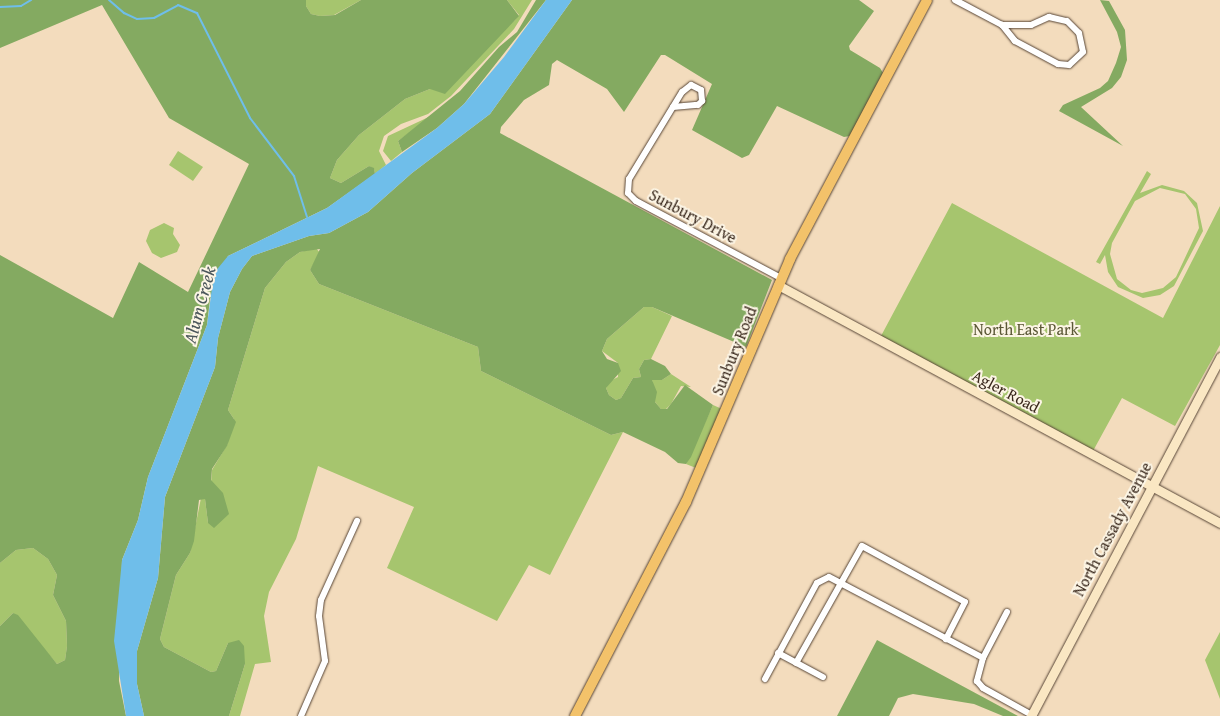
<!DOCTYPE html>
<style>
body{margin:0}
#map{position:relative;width:1220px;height:716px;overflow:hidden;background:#f3dcbd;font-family:"Gentium Book Plus",serif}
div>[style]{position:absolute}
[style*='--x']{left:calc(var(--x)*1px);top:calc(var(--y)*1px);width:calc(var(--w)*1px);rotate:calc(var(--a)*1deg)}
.green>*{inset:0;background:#a6c56e}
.forest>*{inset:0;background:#84aa61}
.water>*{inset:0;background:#6fbeea}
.stream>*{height:2px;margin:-1px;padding:0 1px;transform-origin:1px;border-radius:1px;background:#6fbeea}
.roads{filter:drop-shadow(0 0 1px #574536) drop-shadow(0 0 1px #574536)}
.street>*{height:6px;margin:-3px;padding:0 3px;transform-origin:3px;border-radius:3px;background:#fff}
.secondary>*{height:9px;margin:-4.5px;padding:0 4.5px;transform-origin:4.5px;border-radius:4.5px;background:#fae7c3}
.primary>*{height:10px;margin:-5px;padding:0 5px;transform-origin:5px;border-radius:5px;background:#f3c26a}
span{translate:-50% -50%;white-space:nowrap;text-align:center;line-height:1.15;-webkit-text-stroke:4px #fcf5e5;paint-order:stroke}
.street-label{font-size:16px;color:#3b2a1e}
.park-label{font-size:16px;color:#5b5836}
.water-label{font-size:18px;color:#4b565b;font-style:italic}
</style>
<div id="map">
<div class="green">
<i style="clip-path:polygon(306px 0,361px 0,334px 15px,320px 16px,311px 14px,306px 6px)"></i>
<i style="clip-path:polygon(507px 0,532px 0,514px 29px,451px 96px,428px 114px,401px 124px,384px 136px,379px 151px,386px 165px,375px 174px,374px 169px,369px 166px,341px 183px,330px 178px,337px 160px,359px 135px,405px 99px,430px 89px,515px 20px,519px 15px)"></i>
<i style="clip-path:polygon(433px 115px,398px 141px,402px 152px,391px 161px,383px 151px,388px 136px)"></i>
<i style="clip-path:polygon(178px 151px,203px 167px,193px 181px,169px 165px)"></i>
<i style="clip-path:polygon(evenodd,1147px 171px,1151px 174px,1140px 193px,1162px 185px,1184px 191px,1197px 203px,1203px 231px,1174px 286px,1160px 295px,1143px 298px,1118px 287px,1108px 272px,1105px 255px,1100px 264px,1096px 262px,1147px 171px,1160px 188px,1185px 194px,1196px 209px,1199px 228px,1176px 277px,1163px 288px,1142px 293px,1131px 290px,1117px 279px,1110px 254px,1112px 243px,1135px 201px,1160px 188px)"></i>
<i style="clip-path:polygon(952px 203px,1163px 318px,1220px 206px,1220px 345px,1175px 426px,1122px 398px,1093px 451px,881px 336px)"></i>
<i style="clip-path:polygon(164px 223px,174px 228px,173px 234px,180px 245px,177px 252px,161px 258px,152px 253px,146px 241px,150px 230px)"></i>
<i style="clip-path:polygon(316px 248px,320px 253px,310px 270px,319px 284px,478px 347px,481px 371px,611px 435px,623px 432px,550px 575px,529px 565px,497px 621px,387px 568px,414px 507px,318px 466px,296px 539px,269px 592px,264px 616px,271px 662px,255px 664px,240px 716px,229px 716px,245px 664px,228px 643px,216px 671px,211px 672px,164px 647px,160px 639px,176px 575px,190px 553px,201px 498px,205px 499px,208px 523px,212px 470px,227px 445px,234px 419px,228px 410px,265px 288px,286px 262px,300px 252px)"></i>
<i style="clip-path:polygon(644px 307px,652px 307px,672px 316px,651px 359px,644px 360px,639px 369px,641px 377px,633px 378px,621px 398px,616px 400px,609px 395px,606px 388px,608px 382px,618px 377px,618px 363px,602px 351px,607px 339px)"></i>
<i style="clip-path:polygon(671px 374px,691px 387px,681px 386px,671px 404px,666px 409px,661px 409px,655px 402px,652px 380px,662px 380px)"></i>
<i style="clip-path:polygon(713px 405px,722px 409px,696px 468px,686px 464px)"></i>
<i style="clip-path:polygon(33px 548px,48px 559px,57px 575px,53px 595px,66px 621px,67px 646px,65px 660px,57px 664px,13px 613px,0 626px,0 563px,16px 550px)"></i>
<i style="clip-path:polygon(1220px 632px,1220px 699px,1205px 660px)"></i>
</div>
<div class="forest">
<i style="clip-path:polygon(0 0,306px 0,306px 6px,311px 14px,320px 16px,335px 15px,361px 0,507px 0,519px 16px,445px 94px,430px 89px,405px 99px,359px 135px,337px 160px,330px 178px,341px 183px,369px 166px,374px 168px,375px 174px,327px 208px,228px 256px,210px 299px,207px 325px,148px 477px,138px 520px,122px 560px,119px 681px,126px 716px,0 716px,0 626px,13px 613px,18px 615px,57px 664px,65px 660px,67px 646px,66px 621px,53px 595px,57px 575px,48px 559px,33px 548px,16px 550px,0 563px,0 255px,113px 318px,139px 262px,188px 292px,249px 164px,169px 118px,102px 5px,0 48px)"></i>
<i style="clip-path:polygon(536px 0,546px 0,464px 104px,437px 128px,402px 152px,398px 141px,460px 91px,499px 47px,517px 32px)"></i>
<i style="clip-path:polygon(572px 0,859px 0,874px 11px,849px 46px,850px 50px,880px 68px,883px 73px,850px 136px,844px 137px,777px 106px,749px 155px,742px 158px,692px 130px,712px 84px,665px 55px,661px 55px,624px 112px,607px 89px,557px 60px,552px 64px,549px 85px,524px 100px,501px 127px,500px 133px,772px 280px,746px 347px,652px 307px,644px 307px,607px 339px,602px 351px,607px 359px,618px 363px,621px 371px,606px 388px,609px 395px,616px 400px,621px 398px,633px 378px,641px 377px,639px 369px,644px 360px,651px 359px,665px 366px,671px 374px,662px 380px,652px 380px,657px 392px,655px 402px,661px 409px,667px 409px,685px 385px,713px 405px,691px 457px,686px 464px,678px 463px,665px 452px,623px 432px,611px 435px,481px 371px,478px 347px,319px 284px,310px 270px,320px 249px,300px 252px,286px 262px,265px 288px,228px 410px,236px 422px,227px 446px,212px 469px,211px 480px,223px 493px,229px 514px,214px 528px,208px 523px,205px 499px,199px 500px,194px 541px,190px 553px,176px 575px,160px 639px,164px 647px,211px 672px,216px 671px,228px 643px,239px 640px,244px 646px,245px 664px,229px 716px,144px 716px,137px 684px,137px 651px,158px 578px,165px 497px,215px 367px,218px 338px,230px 292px,242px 269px,252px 256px,309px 236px,329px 233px,368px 212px,412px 173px,490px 114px)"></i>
<i style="clip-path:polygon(1100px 0,1109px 1px,1125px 30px,1127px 60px,1121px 77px,1112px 88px,1081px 107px,1123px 146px,1059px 111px,1063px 105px,1100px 88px,1108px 81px,1116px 63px,1121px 47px,1117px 32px)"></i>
<i style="clip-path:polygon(877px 640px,1018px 716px,1003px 716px,974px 704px,913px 694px,898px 698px,889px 716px,837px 716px)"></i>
</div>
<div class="water">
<i style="clip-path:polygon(546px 0,572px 0,490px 114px,412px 173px,368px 212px,329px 233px,309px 236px,252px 256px,242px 269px,230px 292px,218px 338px,215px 367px,165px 497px,158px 578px,137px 651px,137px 684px,144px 716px,126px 716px,114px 641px,122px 560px,138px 520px,148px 477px,207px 325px,214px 273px,228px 256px,327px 208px,437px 128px,464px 104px,504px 57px)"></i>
</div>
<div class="stream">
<i style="--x:109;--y:0;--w:20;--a:41"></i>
<i style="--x:124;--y:13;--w:14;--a:25"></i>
<i style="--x:137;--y:19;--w:17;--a:-3"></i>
<i style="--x:154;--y:18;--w:27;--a:-28"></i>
<i style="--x:178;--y:5;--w:21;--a:23"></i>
<i style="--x:197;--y:13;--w:118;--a:63.2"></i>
<i style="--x:250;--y:118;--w:73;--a:52.8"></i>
<i style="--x:294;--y:176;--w:43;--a:72.4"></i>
<i style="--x:0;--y:7;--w:21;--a:-3"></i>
<i style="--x:21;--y:6;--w:12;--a:-31"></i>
</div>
<div class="roads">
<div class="street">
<i style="--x:955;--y:0;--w:53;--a:28"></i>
<i style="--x:1002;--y:25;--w:29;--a:0"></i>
<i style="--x:1031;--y:25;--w:20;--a:-24"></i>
<i style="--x:1049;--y:17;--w:18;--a:13"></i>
<i style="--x:1067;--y:21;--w:17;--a:45"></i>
<i style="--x:1079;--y:33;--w:19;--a:78"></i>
<i style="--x:1083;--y:52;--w:19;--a:137"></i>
<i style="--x:1069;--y:65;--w:11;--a:-175"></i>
<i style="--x:1058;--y:64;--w:49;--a:-151.9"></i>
<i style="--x:1015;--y:41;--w:21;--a:-129"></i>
<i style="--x:673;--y:107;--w:25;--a:-5"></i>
<i style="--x:698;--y:105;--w:6;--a:-45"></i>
<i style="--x:702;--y:101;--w:11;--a:-95"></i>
<i style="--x:701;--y:90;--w:11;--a:-153"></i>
<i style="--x:691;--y:85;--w:11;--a:142"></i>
<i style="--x:682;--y:92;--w:102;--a:121.3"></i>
<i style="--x:629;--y:179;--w:14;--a:94"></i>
<i style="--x:628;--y:193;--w:11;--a:45"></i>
<i style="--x:636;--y:201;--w:164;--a:28"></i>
<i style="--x:1007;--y:612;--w:52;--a:117.6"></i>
<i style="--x:983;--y:658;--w:24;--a:105"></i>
<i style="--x:977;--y:681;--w:9;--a:49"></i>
<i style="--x:983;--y:688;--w:56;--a:28.9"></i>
<i style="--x:778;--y:653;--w:51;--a:28.1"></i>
<i style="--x:796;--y:663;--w:134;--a:-60.6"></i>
<i style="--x:862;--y:546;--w:117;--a:28.5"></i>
<i style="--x:965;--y:602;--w:42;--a:117.2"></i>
<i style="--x:765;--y:679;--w:109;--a:-61.6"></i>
<i style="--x:817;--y:583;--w:13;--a:-27"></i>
<i style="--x:829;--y:577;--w:174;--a:27.7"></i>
<i style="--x:301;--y:716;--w:60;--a:-66.4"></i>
<i style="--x:325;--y:661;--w:45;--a:-97.6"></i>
<i style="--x:319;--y:616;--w:16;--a:-83"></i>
<i style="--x:321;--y:600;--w:87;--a:-65.5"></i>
</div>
<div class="secondary">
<i style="--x:778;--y:285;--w:502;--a:28.3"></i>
<i style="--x:1031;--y:716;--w:406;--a:-62.2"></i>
</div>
<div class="primary">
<i style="--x:575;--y:716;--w:241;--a:-62.6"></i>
<i style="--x:686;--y:502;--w:264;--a:-66.8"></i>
<i style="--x:790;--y:259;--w:293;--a:-62.1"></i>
</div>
</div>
<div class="street-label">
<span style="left:693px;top:216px;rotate:28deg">Sunbury Drive</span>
<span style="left:734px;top:351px;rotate:-68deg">Sunbury Road</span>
<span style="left:1006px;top:391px;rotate:28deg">Agler Road</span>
<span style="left:1112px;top:529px;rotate:-62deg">North Cassady Avenue</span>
</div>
<div class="park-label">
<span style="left:1026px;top:329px">North East Park</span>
</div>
<div class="water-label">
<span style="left:200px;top:305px;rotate:-75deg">Alum Creek</span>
</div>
</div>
